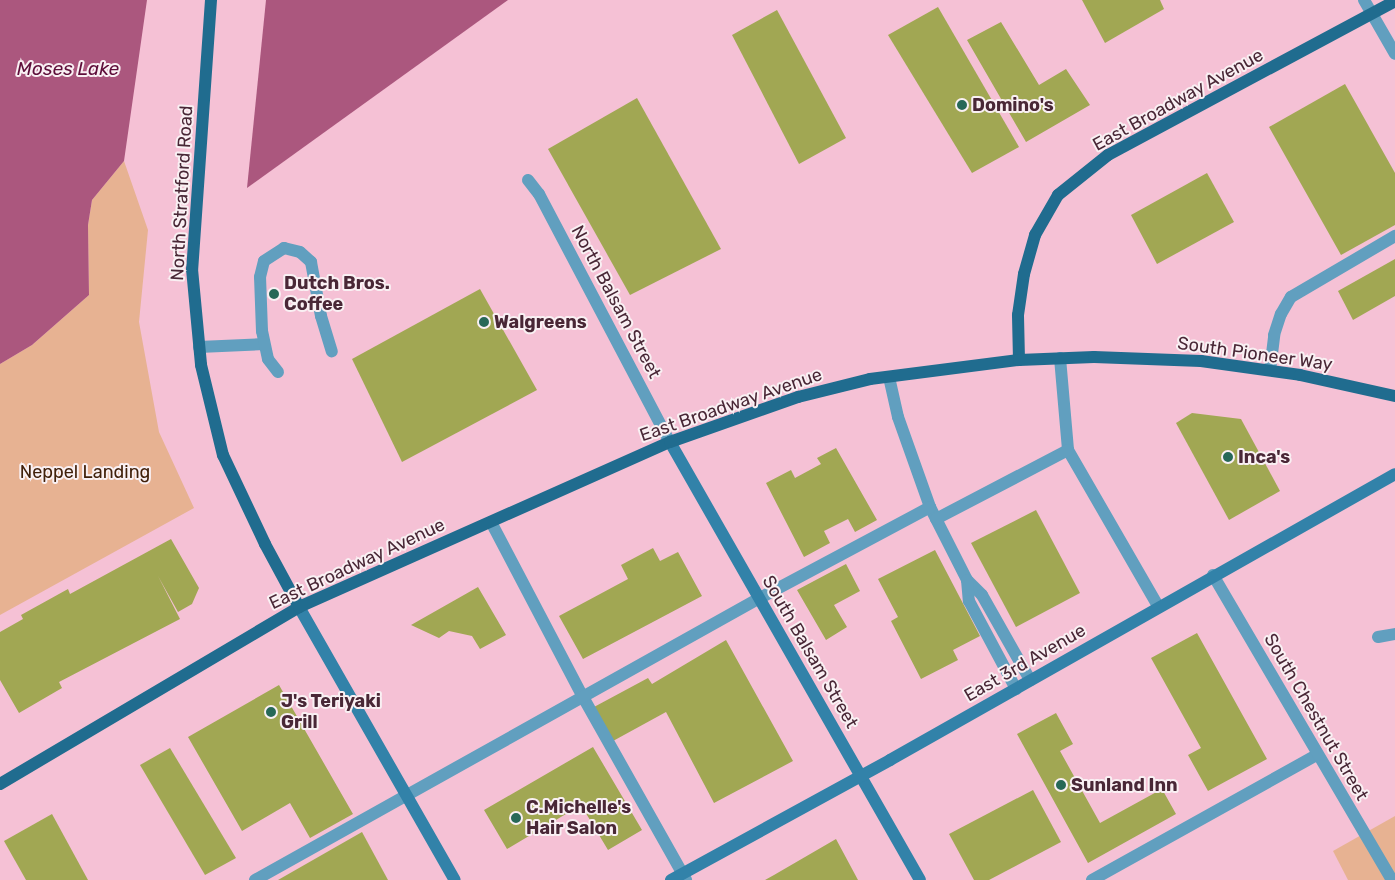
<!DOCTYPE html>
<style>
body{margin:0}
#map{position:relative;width:1395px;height:880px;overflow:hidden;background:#f5c1d5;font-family:Rubik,sans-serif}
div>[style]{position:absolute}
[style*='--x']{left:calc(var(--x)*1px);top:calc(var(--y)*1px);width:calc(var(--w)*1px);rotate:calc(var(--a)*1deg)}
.green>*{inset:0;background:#e7b292}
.water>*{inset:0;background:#ab577e}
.building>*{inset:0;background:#a1a753}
.lane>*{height:12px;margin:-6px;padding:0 6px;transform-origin:6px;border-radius:6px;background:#619fbf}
.street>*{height:12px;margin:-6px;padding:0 6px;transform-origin:6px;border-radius:6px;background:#619fbf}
.secondary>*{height:12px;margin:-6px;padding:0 6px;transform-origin:6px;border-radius:6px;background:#3282a9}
.primary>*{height:12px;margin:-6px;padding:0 6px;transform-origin:6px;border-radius:6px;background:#206c8f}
.dots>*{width:14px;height:14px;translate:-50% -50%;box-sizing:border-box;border:2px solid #f9f0f3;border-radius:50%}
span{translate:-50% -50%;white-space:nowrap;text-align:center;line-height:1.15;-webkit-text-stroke:4px #f9f0f3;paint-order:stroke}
.street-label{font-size:18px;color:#492736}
.poi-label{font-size:18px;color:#492736;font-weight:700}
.left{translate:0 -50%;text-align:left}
.park-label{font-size:18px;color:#40200a}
.water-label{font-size:19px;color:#5e0e3a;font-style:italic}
</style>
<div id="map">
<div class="green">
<i style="clip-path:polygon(124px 161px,148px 230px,139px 322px,159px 432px,194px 508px,0 615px,0 364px,32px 345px,89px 295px,88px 225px,92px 200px)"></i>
<i style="clip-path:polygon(1395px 816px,1395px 880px,1348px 880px,1333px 851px)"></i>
</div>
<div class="water">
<i style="clip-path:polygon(0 0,147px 0,124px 161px,92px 200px,88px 225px,89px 295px,32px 345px,0 364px)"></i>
<i style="clip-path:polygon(266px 0,508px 0,247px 188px)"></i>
</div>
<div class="building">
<i style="clip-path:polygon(1082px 0,1160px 0,1164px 9px,1105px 43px)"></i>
<i style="clip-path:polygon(938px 7px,1019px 147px,972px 173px,888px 35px)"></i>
<i style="clip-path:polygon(777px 10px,846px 138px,799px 164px,732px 35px)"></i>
<i style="clip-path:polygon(1001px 22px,1039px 85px,1066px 69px,1090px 105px,1026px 142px,967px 40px)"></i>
<i style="clip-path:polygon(1345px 84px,1395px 173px,1395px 225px,1341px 255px,1269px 127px)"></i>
<i style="clip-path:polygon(637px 98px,721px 249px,630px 295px,548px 149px)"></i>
<i style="clip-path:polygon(1207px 173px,1234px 222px,1157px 264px,1131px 215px)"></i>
<i style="clip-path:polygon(1395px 259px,1395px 296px,1353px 320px,1338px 291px)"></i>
<i style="clip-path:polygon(480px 289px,537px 390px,402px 462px,352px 359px)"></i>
<i style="clip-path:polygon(1192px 413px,1241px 419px,1280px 491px,1229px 520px,1176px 423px)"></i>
<i style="clip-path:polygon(836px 448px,877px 520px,855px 532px,848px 519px,824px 531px,830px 543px,804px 557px,766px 483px,791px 470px,795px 478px,821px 464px,817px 458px)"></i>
<i style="clip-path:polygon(1036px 510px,1080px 593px,1016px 627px,971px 543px)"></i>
<i style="clip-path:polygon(171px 539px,199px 588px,192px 604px,178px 612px,158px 576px,180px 619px,59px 682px,62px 688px,19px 713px,0 680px,0 632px,23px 619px,21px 615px,68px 589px,70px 594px)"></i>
<i style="clip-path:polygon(653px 548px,660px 561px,678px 552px,702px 596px,583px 659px,559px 616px,628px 579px,621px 565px)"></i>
<i style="clip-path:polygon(935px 550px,980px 636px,953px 650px,958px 660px,921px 679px,891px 621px,898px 617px,878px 579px)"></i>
<i style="clip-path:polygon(846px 564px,860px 591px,834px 605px,847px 627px,826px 640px,797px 590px)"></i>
<i style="clip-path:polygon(478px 587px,506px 635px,480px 649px,472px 636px,449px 631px,439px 638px,411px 625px)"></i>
<i style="clip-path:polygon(1197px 633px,1267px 759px,1208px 791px,1188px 755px,1201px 748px,1151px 658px)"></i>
<i style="clip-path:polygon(726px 640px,793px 761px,714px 803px,666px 712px,613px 741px,594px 707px,648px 678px,652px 684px)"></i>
<i style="clip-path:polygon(279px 685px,353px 814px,310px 838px,290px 803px,242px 831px,188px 737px)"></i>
<i style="clip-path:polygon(1056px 713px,1073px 744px,1060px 751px,1100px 823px,1162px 789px,1176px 814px,1088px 863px,1017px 734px)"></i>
<i style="clip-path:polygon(593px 747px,642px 830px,608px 850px,581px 805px,507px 849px,484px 810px)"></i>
<i style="clip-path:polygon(170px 748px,236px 858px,205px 875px,140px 765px)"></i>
<i style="clip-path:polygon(1033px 790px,1061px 842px,989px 880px,974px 880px,949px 834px)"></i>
<i style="clip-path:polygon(52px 814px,88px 880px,26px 880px,4px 841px)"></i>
<i style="clip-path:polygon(362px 832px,388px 880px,278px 880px)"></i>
<i style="clip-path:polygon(836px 839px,858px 880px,765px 880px,774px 875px)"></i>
</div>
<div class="lane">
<i style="--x:199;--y:347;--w:65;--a:-2.6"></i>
<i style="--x:1060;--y:358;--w:92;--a:85"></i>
<i style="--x:1068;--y:450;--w:180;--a:60"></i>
<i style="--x:1270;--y:370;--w:35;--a:-83"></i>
<i style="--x:1274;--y:335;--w:22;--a:-72"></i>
<i style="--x:1281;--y:314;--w:20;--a:-60"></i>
<i style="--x:1291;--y:297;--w:121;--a:-30.4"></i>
<i style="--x:278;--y:372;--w:16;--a:-128"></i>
<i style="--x:268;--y:359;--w:29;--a:-102"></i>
<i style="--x:262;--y:331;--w:54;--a:-92.1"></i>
<i style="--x:260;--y:277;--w:16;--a:-76"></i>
<i style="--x:264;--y:261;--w:24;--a:-33"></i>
<i style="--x:284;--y:248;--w:16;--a:14"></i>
<i style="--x:300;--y:252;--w:15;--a:42"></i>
<i style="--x:311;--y:262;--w:55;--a:79.5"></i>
<i style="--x:321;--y:316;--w:37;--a:73"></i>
<i style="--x:889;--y:377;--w:41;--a:77.3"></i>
<i style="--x:898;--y:417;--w:96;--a:70.4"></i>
<i style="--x:930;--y:507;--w:82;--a:63.1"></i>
<i style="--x:967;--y:580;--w:21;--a:45"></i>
<i style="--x:982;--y:595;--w:98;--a:60.5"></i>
<i style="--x:936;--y:519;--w:149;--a:-27.6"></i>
<i style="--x:491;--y:522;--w:198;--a:62.3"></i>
<i style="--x:583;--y:697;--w:210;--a:60.6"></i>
<i style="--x:967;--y:580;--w:21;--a:85"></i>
<i style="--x:969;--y:601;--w:100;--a:61.9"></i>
<i style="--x:1378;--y:637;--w:17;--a:-10"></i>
<i style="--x:255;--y:880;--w:576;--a:-29.19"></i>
<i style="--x:758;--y:599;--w:195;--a:-28.1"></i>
<i style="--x:1092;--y:880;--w:257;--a:-29.1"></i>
</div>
<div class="street">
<i style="--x:1364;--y:0;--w:62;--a:60.1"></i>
<i style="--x:528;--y:180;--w:18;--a:52"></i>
<i style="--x:539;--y:194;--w:280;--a:62.2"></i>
<i style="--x:1213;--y:575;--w:350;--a:59.6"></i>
</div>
<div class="secondary">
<i style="--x:670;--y:442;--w:504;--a:60.28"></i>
<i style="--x:299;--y:607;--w:314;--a:60.3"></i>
<i style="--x:671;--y:880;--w:250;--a:-28.7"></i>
<i style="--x:890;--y:760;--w:580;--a:-29.52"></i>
</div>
<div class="primary">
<i style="--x:211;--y:0;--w:270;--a:94"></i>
<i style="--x:192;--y:269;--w:96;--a:84.6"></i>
<i style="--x:201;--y:365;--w:93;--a:76.3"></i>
<i style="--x:223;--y:455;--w:98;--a:64.7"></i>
<i style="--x:265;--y:544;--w:72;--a:61.6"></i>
<i style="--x:1019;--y:360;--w:45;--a:-91.3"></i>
<i style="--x:1018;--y:315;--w:41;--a:-81.7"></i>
<i style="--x:1024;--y:274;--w:41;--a:-74.2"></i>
<i style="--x:1035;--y:235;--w:46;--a:-60.1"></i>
<i style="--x:1058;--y:195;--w:64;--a:-38.7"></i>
<i style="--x:1108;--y:155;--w:326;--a:-28.2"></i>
<i style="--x:0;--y:784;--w:347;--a:-30.6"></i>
<i style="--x:299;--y:607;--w:406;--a:-24"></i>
<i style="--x:670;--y:442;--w:136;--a:-19.4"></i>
<i style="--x:798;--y:397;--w:74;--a:-14"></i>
<i style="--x:870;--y:379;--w:150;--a:-7.3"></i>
<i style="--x:1019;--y:360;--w:75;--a:-2.3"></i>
<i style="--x:1094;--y:357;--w:107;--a:2.1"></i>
<i style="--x:1201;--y:361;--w:100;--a:8"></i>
<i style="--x:1300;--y:375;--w:97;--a:12.5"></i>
</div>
<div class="dots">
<i style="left:962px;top:105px;background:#276857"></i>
<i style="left:274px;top:294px;background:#276857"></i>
<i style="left:484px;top:322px;background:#276857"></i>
<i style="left:1228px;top:457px;background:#276857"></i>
<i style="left:271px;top:712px;background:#276857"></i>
<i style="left:1061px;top:785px;background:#276857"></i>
<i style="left:516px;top:818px;background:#276857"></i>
</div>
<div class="street-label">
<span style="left:1178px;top:100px;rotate:-29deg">East Broadway Avenue</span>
<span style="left:182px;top:193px;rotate:-87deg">North Stratford Road</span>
<span style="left:616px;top:302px;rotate:62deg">North Balsam Street</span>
<span style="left:1255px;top:354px;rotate:8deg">South Pioneer Way</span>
<span style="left:731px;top:405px;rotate:-19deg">East Broadway Avenue</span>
<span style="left:357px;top:564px;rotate:-25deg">East Broadway Avenue</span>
<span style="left:810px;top:652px;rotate:60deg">South Balsam Street</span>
<span style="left:1025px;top:663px;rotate:-30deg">East 3rd Avenue</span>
<span style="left:1316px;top:717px;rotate:60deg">South Chestnut Street</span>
</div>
<div class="poi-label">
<span class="left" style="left:972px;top:105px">Domino's</span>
<span class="left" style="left:284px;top:294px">Dutch Bros.<br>Coffee</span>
<span class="left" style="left:494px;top:322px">Walgreens</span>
<span class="left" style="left:1238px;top:457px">Inca's</span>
<span class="left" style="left:281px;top:712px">J's Teriyaki<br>Grill</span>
<span class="left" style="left:1071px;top:785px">Sunland Inn</span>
<span class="left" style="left:526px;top:818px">C.Michelle's<br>Hair Salon</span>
</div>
<div class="park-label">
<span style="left:85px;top:472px">Neppel Landing</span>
</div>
<div class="water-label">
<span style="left:68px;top:69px">Moses Lake</span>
</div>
</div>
